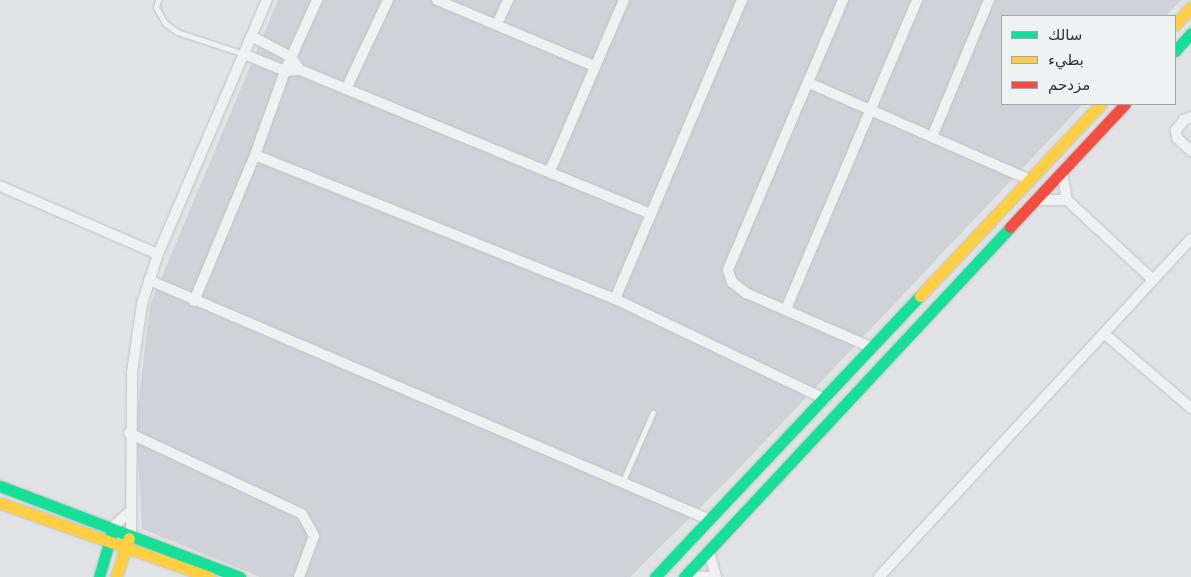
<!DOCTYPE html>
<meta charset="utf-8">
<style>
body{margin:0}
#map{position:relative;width:1191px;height:577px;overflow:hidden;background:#e1e3e6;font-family:"DejaVu Sans",Vazirmatn,sans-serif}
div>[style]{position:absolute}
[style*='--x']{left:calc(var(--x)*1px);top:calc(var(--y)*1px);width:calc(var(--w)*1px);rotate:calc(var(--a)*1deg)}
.built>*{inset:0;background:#cfd3d9}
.roads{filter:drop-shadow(0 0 1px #bfc1c4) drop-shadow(0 0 1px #bfc1c4)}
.lane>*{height:5px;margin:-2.5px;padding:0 2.5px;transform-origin:2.5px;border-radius:2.5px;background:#f0f1f2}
.street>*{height:10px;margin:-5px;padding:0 5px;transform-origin:5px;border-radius:5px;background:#f0f1f2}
.fast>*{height:11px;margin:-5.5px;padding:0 5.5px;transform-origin:5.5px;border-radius:5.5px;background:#16e098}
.slow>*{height:11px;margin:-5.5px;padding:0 5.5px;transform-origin:5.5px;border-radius:5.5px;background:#ffcf43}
.jam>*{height:11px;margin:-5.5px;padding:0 5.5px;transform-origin:5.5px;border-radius:5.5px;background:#f24e42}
span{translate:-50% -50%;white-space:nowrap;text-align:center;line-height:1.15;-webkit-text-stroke:5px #eef2f5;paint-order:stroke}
.legend{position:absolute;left:1001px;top:15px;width:175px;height:90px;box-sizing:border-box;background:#eef2f5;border:1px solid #9fa5ac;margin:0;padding:6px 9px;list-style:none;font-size:15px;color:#28323e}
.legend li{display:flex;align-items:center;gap:10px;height:25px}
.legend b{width:25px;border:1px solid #9fa5ac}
</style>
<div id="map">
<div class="built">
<i style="clip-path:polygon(278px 0,1181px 0,1166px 16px,1002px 16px,1002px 104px,1083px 104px,731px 477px,630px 577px,260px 577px,142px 529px,136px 423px,150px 305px)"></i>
</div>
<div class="roads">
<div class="lane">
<i style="--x:158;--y:0;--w:7;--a:106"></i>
<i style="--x:156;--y:7;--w:18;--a:61"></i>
<i style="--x:165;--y:23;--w:15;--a:37"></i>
<i style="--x:177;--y:32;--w:71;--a:18.2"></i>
<i style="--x:622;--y:483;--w:77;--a:-66.4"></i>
</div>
<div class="street">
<i style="--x:437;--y:0;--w:170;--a:22.8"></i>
<i style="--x:843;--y:0;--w:293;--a:113.1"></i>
<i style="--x:728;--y:270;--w:13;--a:72"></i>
<i style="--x:732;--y:282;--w:18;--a:38"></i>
<i style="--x:746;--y:293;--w:138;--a:23.4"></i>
<i style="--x:497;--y:24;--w:26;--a:-65"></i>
<i style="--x:251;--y:36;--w:45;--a:27.7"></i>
<i style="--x:291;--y:57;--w:16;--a:55"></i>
<i style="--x:300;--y:70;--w:379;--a:22.3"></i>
<i style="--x:244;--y:54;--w:44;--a:22.5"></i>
<i style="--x:285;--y:71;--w:15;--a:-4"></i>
<i style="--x:809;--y:83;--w:241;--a:23.7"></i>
<i style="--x:346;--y:89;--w:98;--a:-64.7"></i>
<i style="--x:1191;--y:117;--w:8;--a:157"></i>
<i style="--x:1184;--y:120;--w:13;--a:129"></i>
<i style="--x:1176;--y:130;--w:8;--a:83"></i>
<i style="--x:1177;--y:138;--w:19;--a:43"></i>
<i style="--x:932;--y:137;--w:148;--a:-67.4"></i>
<i style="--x:255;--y:155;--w:388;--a:21.8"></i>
<i style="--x:615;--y:299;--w:233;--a:25.5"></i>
<i style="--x:550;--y:171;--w:186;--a:-66.6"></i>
<i style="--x:1062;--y:172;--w:28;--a:80"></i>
<i style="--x:1067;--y:200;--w:117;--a:42.9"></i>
<i style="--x:0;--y:186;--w:172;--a:23.3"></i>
<i style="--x:1036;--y:200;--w:31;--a:0"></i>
<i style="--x:149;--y:280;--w:610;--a:23.16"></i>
<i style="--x:615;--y:299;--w:325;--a:-67"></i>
<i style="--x:194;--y:301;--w:158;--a:-67.3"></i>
<i style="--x:255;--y:155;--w:89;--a:-70.3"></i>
<i style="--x:285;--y:71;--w:78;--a:-65.7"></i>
<i style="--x:786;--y:309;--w:336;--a:-67"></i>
<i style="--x:1106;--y:335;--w:112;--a:40.7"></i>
<i style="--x:129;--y:433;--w:191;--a:25.1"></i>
<i style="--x:302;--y:514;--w:25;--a:61"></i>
<i style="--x:314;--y:536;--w:44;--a:110.1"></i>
<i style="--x:113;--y:527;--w:21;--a:-43"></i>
<i style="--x:131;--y:534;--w:162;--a:-89.6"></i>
<i style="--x:132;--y:372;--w:69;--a:-81.6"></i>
<i style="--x:142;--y:304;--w:52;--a:-72.3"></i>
<i style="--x:158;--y:254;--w:276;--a:-66.8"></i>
<i style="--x:709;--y:552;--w:26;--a:74"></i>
<i style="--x:685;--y:576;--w:31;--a:2"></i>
<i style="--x:879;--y:577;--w:460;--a:-47.3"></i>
</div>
<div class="fast">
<i style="--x:1175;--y:51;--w:24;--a:-48"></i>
<i style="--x:0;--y:486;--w:257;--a:20.8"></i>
<i style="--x:99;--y:577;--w:47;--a:-73.9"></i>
<i style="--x:655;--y:577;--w:386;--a:-46.7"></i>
<i style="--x:684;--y:577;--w:478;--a:-47"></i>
</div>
<div class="slow">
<i style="--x:1175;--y:25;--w:24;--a:-48"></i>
<i style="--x:920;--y:296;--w:264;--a:-46.7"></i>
<i style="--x:0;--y:503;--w:223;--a:19.4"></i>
<i style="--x:116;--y:577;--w:41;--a:-71.6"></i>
</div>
<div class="jam">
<i style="--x:1010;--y:227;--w:168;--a:-46.9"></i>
</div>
</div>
<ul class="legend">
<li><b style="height:6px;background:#16e098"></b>سالك</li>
<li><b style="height:6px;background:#ffcf43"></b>بطيء</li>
<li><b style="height:6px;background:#f24e42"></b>مزدحم</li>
</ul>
</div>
